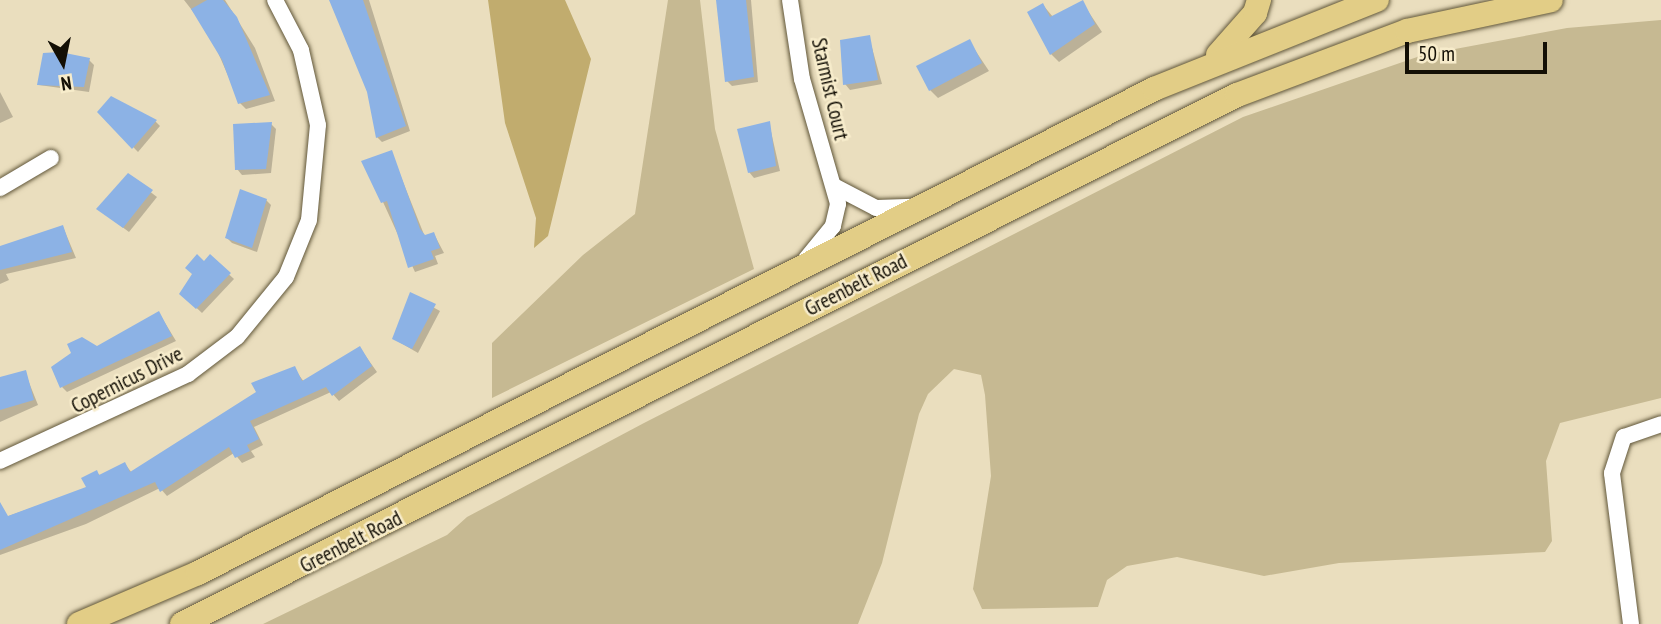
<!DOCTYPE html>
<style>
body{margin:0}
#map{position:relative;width:1661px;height:624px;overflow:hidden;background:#eadebe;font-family:"PT Sans Narrow",sans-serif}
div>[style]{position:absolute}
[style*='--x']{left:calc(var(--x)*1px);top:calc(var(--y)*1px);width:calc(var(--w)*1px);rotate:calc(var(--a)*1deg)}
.green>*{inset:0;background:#c6b992}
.water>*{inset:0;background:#c1ac6e}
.shadow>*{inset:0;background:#0003}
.building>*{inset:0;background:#8cb2e5}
.roads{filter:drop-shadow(0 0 2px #61573a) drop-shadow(0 0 2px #61573a)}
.minor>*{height:16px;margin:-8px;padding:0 8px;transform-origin:8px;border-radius:8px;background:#fff}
.primary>*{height:24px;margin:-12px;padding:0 12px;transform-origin:12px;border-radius:12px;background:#e2cd86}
span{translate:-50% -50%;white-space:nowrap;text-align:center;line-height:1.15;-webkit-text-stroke:5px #f7eccb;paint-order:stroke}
.street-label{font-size:21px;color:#130f05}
.north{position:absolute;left:28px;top:28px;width:70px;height:70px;-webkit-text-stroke:5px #f7eccb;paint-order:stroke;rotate:171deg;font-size:19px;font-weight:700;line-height:28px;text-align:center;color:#130f05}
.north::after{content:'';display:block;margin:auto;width:24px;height:32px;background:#130f05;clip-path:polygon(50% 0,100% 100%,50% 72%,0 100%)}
.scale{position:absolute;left:1405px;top:42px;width:142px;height:32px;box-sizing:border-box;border:4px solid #130f05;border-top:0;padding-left:9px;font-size:21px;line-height:24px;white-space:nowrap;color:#130f05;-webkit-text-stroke:5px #f7eccb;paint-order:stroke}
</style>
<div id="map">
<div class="green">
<i style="clip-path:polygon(668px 0,700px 0,715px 129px,754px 269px,492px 398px,492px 343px,583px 255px,635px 214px)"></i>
<i style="clip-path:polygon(1661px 20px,1661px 398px,1560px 423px,1546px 461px,1552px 541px,1545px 552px,1339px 563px,1264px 576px,1177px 557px,1127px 566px,1107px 580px,1098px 607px,982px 609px,973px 589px,991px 476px,985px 395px,981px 375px,954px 369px,928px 394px,919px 414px,882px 563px,858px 624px,263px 624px,447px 535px,467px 517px,644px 423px,1243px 117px,1423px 55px,1567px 28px)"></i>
</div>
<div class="water">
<i style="clip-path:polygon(488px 0,565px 0,591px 59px,548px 236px,534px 248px,536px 218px,505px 123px)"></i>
</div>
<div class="shadow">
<i style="clip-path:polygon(184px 0,225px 0,255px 48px,275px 101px,246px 109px,240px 103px,209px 32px)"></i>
<i style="clip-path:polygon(334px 0,369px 0,410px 131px,382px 142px,377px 137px,368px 91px)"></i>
<i style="clip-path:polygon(720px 0,751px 0,758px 82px,732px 86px,727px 81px)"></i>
<i style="clip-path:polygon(1082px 2px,1102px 32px,1059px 62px,1051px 54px,1043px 5px,1053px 17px)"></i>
<i style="clip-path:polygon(869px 37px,882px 84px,850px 90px,845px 84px)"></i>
<i style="clip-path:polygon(969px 41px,989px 71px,938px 98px,930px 90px)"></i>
<i style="clip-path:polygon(89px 60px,94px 65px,89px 92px,39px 85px)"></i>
<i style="clip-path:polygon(0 92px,13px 117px,0 123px)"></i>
<i style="clip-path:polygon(99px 112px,155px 121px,160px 126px,138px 152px)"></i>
<i style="clip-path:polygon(769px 123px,780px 171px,754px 178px,749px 172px)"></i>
<i style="clip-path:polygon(271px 124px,276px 129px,271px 173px,242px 175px,237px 169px)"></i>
<i style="clip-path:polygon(391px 152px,425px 237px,434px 234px,444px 253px,435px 256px,438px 264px,415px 272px,383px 202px)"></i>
<i style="clip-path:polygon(128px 175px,157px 197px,129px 232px,98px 209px)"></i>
<i style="clip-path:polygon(266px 200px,271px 205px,257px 252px,232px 243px,227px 238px)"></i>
<i style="clip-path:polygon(63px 227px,76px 258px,6px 274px,9px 280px,0 284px,0 248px)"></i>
<i style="clip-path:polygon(210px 257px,234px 279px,202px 313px,187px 299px)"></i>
<i style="clip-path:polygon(411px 295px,440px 311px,418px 353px,394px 339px)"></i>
<i style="clip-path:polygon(159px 313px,176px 341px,67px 392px,62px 387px,97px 348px)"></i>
<i style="clip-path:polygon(360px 348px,377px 372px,339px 401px,331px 392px,254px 427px,263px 445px,251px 451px,255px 457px,242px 463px,234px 453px,167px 496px,160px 488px,86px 524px,0 555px,0 519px,88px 488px,96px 472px,101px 476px,125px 464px,132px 473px,258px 393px,254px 383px,294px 368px,304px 382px)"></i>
<i style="clip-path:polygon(26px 375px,38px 405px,0 422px,0 382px)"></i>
</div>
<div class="building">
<i style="clip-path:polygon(207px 0,223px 0,237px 17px,270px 95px,238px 104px,222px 60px,191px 9px)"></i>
<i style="clip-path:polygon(329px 0,363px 0,406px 126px,376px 138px,367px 92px)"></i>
<i style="clip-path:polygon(716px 0,746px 0,754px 77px,725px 82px)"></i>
<i style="clip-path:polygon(1083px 0,1095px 24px,1050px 55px,1027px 12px,1043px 3px,1050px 17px)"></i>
<i style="clip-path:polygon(870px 35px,878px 80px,843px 85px,840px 40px)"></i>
<i style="clip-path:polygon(970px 39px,982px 63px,929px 91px,916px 66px)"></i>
<i style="clip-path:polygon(60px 52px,90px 58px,84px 87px,37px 85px,43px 53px)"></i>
<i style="clip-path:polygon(111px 96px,157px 120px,132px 149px,97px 112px)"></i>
<i style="clip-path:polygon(770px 121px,776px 166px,748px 173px,737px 129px)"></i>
<i style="clip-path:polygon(272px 122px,266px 169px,235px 170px,233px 124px)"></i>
<i style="clip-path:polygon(392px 150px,420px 229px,425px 235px,434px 232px,440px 248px,431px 251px,434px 259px,408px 268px,387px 201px,381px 203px,361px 161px)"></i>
<i style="clip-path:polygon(128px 173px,153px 190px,123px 228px,96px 209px)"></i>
<i style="clip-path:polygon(240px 189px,267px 199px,252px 248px,225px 238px)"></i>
<i style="clip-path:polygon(63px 225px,72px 252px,0 270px,0 246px)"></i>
<i style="clip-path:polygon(197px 254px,204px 261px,210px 254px,231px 273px,196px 309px,179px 294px,192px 274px,185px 268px)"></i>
<i style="clip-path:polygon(410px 292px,436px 304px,412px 349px,392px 339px)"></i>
<i style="clip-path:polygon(159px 311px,172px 336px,60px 388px,51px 367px,71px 353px,67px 344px,82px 337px,97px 346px)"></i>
<i style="clip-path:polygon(360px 346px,372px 366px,332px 396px,326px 387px,250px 421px,259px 439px,247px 445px,250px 451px,235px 458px,229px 447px,160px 492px,155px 482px,0 550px,0 502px,8px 516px,86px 487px,81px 478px,97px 470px,99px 475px,125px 462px,130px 472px,256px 392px,251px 383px,295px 366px,302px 381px)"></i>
<i style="clip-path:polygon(26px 370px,34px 400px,0 410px,0 377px)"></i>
</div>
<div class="roads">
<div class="minor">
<i style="--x:790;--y:0;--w:80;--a:81.4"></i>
<i style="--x:802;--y:79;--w:130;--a:73.9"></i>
<i style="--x:838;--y:204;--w:23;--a:103"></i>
<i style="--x:833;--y:226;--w:43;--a:129.3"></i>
<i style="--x:834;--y:186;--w:47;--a:27.6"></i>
<i style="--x:876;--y:208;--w:38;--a:-2"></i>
<i style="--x:0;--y:188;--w:59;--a:-30.5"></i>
<i style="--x:0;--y:461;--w:207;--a:-24.8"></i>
<i style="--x:188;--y:374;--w:61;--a:-37.1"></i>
<i style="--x:237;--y:337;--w:77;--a:-50.8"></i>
<i style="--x:286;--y:277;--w:61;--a:-68"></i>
<i style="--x:309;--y:220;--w:95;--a:-84.6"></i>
<i style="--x:318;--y:125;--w:77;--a:-102.8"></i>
<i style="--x:301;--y:50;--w:56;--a:-117.5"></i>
<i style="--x:1631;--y:624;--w:152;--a:-97.2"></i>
<i style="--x:1612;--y:473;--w:38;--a:-72"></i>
<i style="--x:1624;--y:437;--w:39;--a:-19"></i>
</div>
<div class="primary">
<i style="--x:1218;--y:55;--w:56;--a:-48.6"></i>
<i style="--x:1255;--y:13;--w:14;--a:-73"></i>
<i style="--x:79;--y:624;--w:129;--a:-23.2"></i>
<i style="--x:198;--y:573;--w:1072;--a:-26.85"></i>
<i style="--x:1154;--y:89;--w:240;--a:-21.8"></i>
<i style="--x:182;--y:624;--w:1180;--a:-26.63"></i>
<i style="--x:1237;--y:95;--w:182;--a:-20.6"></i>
<i style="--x:1407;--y:31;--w:147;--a:-12.1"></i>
</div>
</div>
<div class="street-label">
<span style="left:830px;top:89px;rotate:77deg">Starmist Court</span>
<span style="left:856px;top:285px;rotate:-27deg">Greenbelt Road</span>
<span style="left:127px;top:380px;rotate:-27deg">Copernicus Drive</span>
<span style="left:351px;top:542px;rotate:-27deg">Greenbelt Road</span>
</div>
<div class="north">N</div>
<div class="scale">50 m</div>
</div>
